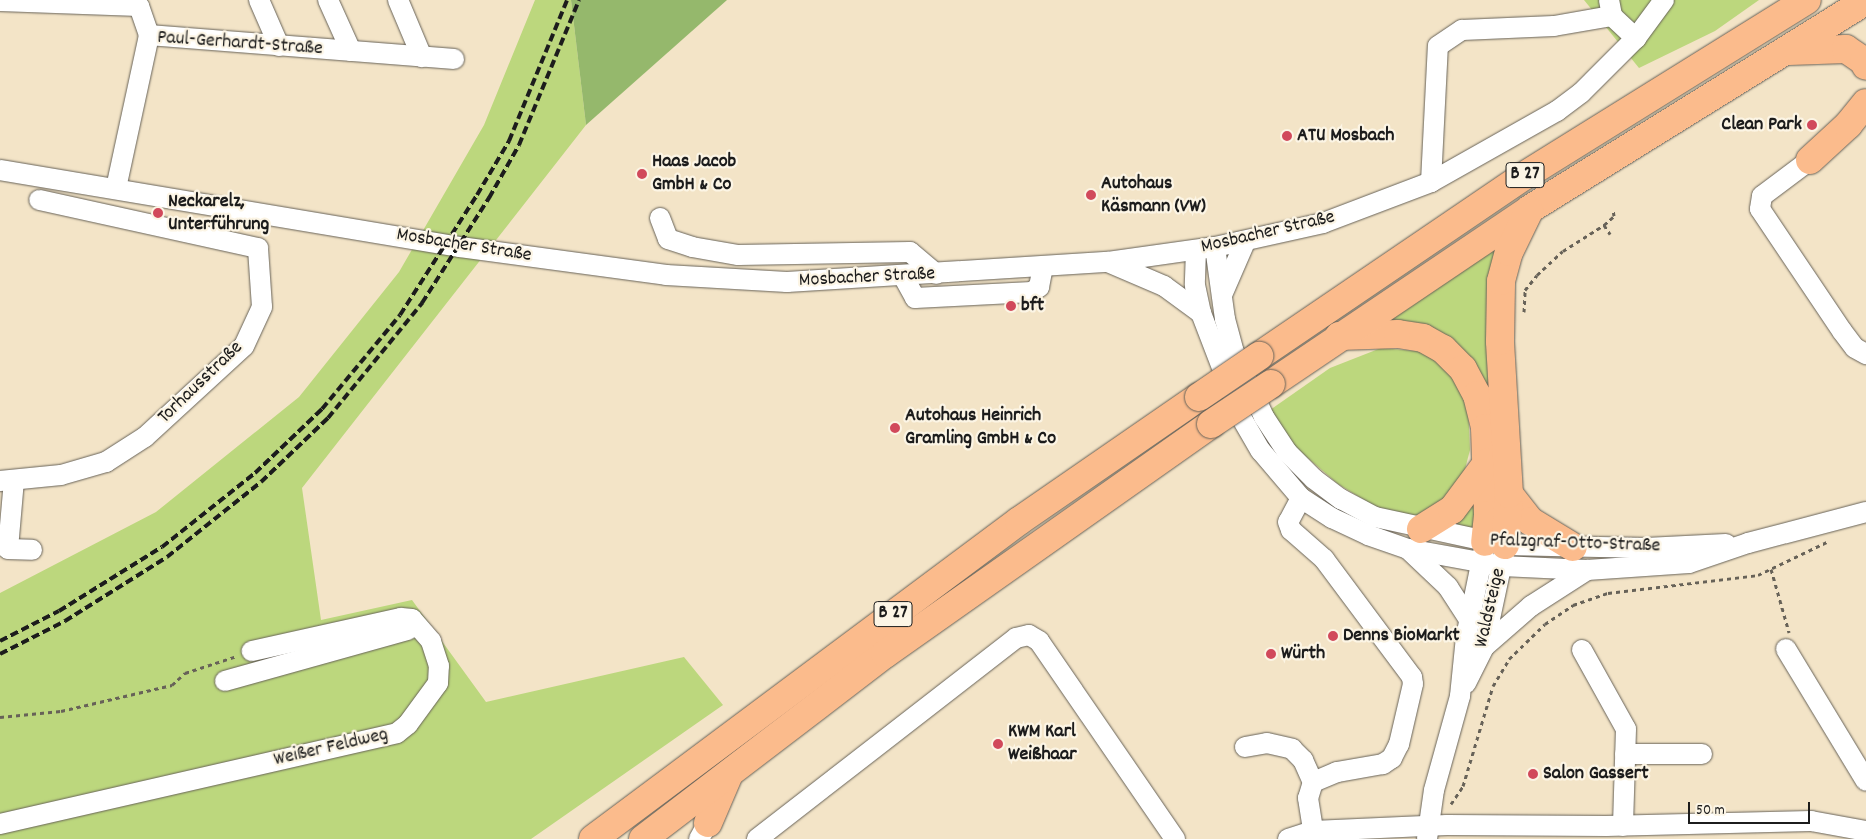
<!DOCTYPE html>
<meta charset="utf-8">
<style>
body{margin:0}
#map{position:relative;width:1866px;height:839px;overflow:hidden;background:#f3e4c7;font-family:Dekko,sans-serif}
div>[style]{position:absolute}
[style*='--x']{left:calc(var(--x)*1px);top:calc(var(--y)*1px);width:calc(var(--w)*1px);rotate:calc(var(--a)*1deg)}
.green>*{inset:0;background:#bcd77d}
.forest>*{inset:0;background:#95b86c}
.path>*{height:3px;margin-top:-1.5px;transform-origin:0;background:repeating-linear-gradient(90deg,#676258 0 4px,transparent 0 8px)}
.roads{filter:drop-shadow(0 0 1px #676258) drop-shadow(0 0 1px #676258)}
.minor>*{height:20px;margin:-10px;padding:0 10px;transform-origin:10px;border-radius:10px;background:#fff}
.highway>*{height:28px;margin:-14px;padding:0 14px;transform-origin:14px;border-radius:14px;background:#fbbb8c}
.rail>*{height:4px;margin-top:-2px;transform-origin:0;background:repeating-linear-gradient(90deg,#1c1c1c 0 8px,transparent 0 12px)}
.bridges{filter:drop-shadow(0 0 1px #676258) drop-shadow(0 0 1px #676258)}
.highway-bridge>*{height:28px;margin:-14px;padding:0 14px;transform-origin:14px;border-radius:14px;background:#fbbb8c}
.dots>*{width:14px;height:14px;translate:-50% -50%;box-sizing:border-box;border:2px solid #fcf5e5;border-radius:50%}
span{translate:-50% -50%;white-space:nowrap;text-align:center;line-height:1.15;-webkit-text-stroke:4.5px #fcf5e5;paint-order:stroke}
.shield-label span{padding:1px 4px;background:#fcf5e5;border:1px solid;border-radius:4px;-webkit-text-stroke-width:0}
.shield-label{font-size:19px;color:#1c1c1c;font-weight:700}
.street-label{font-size:20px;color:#1c1c1c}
.poi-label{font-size:20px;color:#1c1c1c;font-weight:700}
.right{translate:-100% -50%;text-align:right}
.left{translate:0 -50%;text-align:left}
.scale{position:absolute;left:1688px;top:802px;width:122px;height:22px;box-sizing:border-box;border:2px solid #1c1c1c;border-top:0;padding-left:6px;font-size:15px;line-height:18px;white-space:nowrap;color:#1c1c1c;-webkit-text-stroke:4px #fcf5e5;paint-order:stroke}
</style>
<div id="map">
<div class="green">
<i style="clip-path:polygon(535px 0,571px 0,586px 125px,302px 488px,321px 620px,412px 600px,486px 702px,684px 657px,723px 705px,531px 839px,0 839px,0 593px,156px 512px,299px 397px,399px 272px,484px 125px)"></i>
<i style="clip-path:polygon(1584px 0,1759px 0,1715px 31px,1639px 68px)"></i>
<i style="clip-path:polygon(1510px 237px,1500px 465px,1480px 379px,1379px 325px)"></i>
<i style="clip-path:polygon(1381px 348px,1428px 352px,1455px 372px,1468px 404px,1470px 450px,1459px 492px,1429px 515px,1405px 515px,1374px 506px,1338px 484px,1288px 441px,1270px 410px,1330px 368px)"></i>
<i style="clip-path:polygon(1477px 488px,1477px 529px,1447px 525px)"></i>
</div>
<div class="forest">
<i style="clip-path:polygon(571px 0,727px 0,586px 125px)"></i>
</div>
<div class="path">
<i style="--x:1604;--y:225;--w:11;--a:56"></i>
<i style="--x:1524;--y:312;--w:22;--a:-87"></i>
<i style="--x:1525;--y:290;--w:19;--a:-51"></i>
<i style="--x:1537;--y:275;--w:35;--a:-43"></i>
<i style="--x:1563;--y:251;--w:49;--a:-32.4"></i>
<i style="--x:1604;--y:225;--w:13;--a:-42"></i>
<i style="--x:1614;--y:216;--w:7;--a:-98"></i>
<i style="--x:1771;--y:569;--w:66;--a:74.1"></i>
<i style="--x:0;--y:717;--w:61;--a:-5.6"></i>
<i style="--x:61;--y:711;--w:114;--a:-13.2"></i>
<i style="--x:172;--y:685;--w:18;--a:-43"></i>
<i style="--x:185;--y:673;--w:55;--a:-18.1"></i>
<i style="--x:1451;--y:804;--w:22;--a:-56"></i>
<i style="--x:1463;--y:786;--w:104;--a:-73.3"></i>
<i style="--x:1493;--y:686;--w:31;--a:-59"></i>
<i style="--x:1509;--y:659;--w:50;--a:-44.2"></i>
<i style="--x:1545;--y:624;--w:34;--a:-34"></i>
<i style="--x:1573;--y:605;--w:37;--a:-19"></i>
<i style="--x:1608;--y:593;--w:151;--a:-6.8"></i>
<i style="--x:1758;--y:575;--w:76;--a:-25.6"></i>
</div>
<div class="roads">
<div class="minor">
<i style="--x:259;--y:0;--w:50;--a:66.5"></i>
<i style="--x:328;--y:0;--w:56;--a:65.7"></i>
<i style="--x:398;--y:0;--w:62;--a:67.2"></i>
<i style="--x:1609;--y:0;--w:16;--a:79"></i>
<i style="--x:1612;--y:16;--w:33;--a:43"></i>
<i style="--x:0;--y:1;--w:139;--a:2.1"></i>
<i style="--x:139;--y:6;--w:31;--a:71"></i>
<i style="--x:1810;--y:160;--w:60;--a:143.1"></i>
<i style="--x:1762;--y:196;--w:13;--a:99"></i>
<i style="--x:1760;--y:209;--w:147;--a:56.1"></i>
<i style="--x:1842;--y:331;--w:21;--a:53"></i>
<i style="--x:1855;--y:348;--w:13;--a:29"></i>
<i style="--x:0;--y:170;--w:466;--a:9.5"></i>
<i style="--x:460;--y:247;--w:208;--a:7.7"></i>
<i style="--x:666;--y:275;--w:121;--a:3.3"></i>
<i style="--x:787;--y:282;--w:322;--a:-3.6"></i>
<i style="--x:1108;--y:262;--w:108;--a:-8"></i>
<i style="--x:1215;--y:247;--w:111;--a:-12.5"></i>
<i style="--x:1323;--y:223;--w:116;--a:-20.8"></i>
<i style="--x:1431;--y:182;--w:145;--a:-29.4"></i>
<i style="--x:1557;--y:111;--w:30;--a:-37"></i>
<i style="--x:1581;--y:93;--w:78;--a:-45"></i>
<i style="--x:1636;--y:38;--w:47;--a:-53.6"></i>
<i style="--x:1431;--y:182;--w:136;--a:-87.1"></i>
<i style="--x:1438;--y:46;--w:29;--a:-34"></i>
<i style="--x:1462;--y:30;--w:92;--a:-2.5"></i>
<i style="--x:1554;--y:26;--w:59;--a:-9.8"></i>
<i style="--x:116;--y:188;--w:157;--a:-77.8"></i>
<i style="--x:149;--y:35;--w:306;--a:4.5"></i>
<i style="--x:660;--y:218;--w:22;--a:69"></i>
<i style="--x:668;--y:239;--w:25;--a:18"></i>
<i style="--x:692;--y:247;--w:47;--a:9.9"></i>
<i style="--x:738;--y:255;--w:172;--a:-1"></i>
<i style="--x:910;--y:252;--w:34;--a:40"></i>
<i style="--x:1215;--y:247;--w:73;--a:82.1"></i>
<i style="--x:1225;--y:319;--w:34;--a:75"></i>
<i style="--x:1234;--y:352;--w:72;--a:65.2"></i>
<i style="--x:1264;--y:417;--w:42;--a:56.7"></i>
<i style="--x:1287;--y:452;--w:38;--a:45"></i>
<i style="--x:1314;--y:479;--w:34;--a:37"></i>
<i style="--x:1341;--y:499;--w:38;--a:28"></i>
<i style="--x:1375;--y:517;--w:133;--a:12.2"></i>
<i style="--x:1505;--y:545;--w:141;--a:1.2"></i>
<i style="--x:1646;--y:548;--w:80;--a:-2.9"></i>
<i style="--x:1196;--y:250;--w:35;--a:92"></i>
<i style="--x:1195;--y:285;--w:29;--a:78"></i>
<i style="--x:1201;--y:313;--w:111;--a:69"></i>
<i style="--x:1241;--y:417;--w:39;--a:60"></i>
<i style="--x:1261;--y:451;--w:62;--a:49.6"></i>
<i style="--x:1301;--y:498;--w:37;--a:33"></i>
<i style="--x:1332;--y:518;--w:40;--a:25"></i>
<i style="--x:1368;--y:535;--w:42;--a:19.3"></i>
<i style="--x:1408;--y:549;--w:96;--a:10.3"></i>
<i style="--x:1502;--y:566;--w:85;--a:2.7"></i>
<i style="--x:1587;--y:570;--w:102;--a:-3.9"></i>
<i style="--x:1689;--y:563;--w:62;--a:-18.7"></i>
<i style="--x:1748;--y:543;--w:122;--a:-14.7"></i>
<i style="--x:1108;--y:262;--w:61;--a:23.2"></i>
<i style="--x:1164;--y:286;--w:46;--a:36.1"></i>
<i style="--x:903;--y:276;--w:25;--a:61"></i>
<i style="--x:915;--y:298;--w:117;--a:-2.9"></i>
<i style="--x:1032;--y:292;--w:9;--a:-36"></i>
<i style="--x:1039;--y:287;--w:20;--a:-79"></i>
<i style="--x:1222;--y:295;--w:58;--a:-66.5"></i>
<i style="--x:14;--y:480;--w:69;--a:95"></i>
<i style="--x:8;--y:549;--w:24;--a:2"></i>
<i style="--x:0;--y:481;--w:61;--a:-5.6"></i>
<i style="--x:61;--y:475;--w:47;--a:-16.1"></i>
<i style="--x:106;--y:462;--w:46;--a:-32.7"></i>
<i style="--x:145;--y:437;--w:134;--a:-42.6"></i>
<i style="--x:244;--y:346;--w:43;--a:-65.2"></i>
<i style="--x:262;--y:307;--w:59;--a:-93.9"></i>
<i style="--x:258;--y:248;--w:224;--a:-167.6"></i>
<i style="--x:1301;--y:498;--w:27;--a:118"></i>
<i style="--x:1288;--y:522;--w:9;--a:69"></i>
<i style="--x:1291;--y:530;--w:44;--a:41.3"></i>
<i style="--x:1324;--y:559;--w:147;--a:53.3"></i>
<i style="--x:1412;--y:677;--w:7;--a:82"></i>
<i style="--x:1413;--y:684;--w:62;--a:103.1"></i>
<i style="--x:1399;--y:744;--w:16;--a:117"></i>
<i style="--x:1392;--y:758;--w:11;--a:146"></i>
<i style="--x:1383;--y:764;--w:47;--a:170.1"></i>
<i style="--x:1337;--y:772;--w:26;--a:157"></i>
<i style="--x:1313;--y:782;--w:17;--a:107"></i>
<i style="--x:1308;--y:798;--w:33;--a:81"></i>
<i style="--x:1408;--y:549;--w:55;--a:43.5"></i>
<i style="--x:1448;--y:587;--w:40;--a:57.1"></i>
<i style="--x:1484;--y:647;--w:62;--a:-41.1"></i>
<i style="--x:1531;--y:606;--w:67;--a:-32.7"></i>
<i style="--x:1786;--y:649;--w:154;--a:58.8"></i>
<i style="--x:1582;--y:650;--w:90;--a:60.9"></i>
<i style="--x:1626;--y:729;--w:97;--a:91.8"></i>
<i style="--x:225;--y:681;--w:190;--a:-15.6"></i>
<i style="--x:1466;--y:683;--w:40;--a:-63.4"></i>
<i style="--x:1484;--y:647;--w:96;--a:-78"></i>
<i style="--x:1245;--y:747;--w:22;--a:-10"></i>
<i style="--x:1267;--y:743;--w:26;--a:13"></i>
<i style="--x:1292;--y:749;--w:16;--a:45"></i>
<i style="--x:1303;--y:760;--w:24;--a:66"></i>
<i style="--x:1625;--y:754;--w:77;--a:0"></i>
<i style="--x:0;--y:824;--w:407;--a:-12.9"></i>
<i style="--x:397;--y:733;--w:14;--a:-39"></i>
<i style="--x:408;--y:724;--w:51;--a:-53.8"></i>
<i style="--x:438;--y:683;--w:17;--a:-87"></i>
<i style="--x:439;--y:666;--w:26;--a:-108"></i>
<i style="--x:431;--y:641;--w:29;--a:-131"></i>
<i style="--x:412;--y:619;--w:11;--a:-175"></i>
<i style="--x:401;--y:618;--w:153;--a:167.5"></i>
<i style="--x:699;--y:839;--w:18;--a:-61"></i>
<i style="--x:757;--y:839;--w:328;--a:-37.8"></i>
<i style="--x:1016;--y:638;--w:13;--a:-13"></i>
<i style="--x:1029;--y:635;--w:12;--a:31"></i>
<i style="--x:1039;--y:641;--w:240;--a:55.5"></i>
<i style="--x:1288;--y:839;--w:26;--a:-18"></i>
<i style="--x:1313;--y:831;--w:134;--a:-2.6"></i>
<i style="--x:1447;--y:825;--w:159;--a:0.4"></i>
<i style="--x:1606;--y:826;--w:205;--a:-1.4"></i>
<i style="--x:1811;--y:821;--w:56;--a:10.3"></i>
<i style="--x:1427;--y:839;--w:49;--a:-81.9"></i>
<i style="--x:1434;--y:790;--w:98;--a:-74.5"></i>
<i style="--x:1460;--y:696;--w:59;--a:-84.2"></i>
<i style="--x:1466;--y:637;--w:90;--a:-78.4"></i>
</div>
<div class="highway">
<i style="--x:1789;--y:51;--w:57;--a:-2"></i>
<i style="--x:1846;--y:49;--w:22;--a:34"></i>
<i style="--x:1864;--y:61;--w:5;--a:68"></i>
<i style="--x:1810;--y:160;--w:52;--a:-42.6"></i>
<i style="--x:1848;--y:125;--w:28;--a:-51"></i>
<i style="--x:1339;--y:336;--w:59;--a:-1.9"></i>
<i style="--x:1398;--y:334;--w:25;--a:9"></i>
<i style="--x:1423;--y:338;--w:23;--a:29"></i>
<i style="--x:1443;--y:349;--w:28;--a:45"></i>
<i style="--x:1463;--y:369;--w:30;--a:62"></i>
<i style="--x:1477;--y:395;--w:34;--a:76"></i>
<i style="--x:1485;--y:428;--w:87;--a:88"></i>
<i style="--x:1488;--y:515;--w:27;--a:96"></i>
<i style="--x:1259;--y:356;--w:320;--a:-34.2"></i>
<i style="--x:1524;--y:176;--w:333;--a:-31.9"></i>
<i style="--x:1271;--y:384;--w:313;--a:-34"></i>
<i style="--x:1530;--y:209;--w:395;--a:-31.8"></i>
<i style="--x:1509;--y:494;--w:34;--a:52"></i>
<i style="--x:1530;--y:521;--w:50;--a:31.2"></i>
<i style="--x:1421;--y:529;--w:36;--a:-32"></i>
<i style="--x:1452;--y:510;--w:59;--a:-53.3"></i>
<i style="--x:1505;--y:545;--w:51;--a:-85.5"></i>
<i style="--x:1509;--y:494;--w:153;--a:-93.4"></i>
<i style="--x:1500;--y:341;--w:60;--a:-89"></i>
<i style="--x:1501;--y:281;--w:30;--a:-75"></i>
<i style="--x:1509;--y:252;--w:46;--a:-64"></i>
<i style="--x:708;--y:823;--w:53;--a:-66.8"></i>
<i style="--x:593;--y:839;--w:532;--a:-36.74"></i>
<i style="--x:1019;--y:521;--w:219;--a:-34.6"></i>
<i style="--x:643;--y:839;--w:305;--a:-37.4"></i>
<i style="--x:885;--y:654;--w:399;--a:-35.2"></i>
</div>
</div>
<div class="rail">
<i style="--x:0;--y:641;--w:66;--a:-27"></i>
<i style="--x:59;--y:611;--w:121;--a:-31.9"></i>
<i style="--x:162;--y:547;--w:119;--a:-38.5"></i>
<i style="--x:255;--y:473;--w:93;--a:-43.7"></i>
<i style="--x:322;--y:409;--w:122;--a:-50.3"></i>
<i style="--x:400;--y:315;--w:143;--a:-57.3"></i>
<i style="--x:477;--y:195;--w:63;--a:-59.3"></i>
<i style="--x:509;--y:141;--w:152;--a:-67.6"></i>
<i style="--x:0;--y:654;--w:73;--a:-26.9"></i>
<i style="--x:65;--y:621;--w:120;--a:-32.1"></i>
<i style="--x:167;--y:557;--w:120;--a:-38.6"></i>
<i style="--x:261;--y:482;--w:93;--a:-43.7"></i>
<i style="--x:328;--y:418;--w:149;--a:-50.7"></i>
<i style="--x:422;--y:303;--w:125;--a:-57.5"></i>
<i style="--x:489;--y:198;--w:61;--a:-60.5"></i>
<i style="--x:519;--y:145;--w:157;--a:-67.5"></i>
</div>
<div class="bridges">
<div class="highway-bridge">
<i style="--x:1199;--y:397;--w:73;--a:-34.3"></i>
<i style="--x:1211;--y:424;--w:72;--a:-33.7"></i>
</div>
</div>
<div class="dots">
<i style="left:1812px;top:125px;background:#d1495b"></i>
<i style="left:1287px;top:136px;background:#d1495b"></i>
<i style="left:642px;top:174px;background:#d1495b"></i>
<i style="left:1091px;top:195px;background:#d1495b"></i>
<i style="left:158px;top:213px;background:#d1495b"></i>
<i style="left:1011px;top:306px;background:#d1495b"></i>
<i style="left:895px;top:428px;background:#d1495b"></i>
<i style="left:1333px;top:636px;background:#d1495b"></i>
<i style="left:1271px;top:654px;background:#d1495b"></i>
<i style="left:998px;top:744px;background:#d1495b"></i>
<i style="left:1533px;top:774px;background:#d1495b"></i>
</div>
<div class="shield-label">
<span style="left:1525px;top:175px">B 27</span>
<span style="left:893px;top:614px">B 27</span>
</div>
<div class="street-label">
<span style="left:240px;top:44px;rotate:4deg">Paul-Gerhardt-Straße</span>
<span style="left:1268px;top:233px;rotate:-13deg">Mosbacher Straße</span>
<span style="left:464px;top:246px;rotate:9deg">Mosbacher Straße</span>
<span style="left:867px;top:278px;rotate:-3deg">Mosbacher Straße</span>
<span style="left:201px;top:383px;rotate:-44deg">Torhausstraße</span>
<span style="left:1575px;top:544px;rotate:2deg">Pfalzgraf-Otto-Straße</span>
<span style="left:1491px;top:608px;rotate:-77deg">Waldsteige</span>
<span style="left:331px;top:748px;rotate:-13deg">Weißer Feldweg</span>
</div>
<div class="poi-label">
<span class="right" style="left:1802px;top:125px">Clean Park</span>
<span class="left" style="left:1297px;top:136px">ATU Mosbach</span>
<span class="left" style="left:652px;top:174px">Haas Jacob<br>GmbH &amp; Co</span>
<span class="left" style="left:1101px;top:196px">Autohaus<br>Käsmann (VW)</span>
<span class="left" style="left:168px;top:214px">Neckarelz,<br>Unterführung</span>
<span class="left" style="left:1021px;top:306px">bft</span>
<span class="left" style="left:905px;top:428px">Autohaus Heinrich<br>Gramling GmbH &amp; Co</span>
<span class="left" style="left:1343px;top:636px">Denns BioMarkt</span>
<span class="left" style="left:1281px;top:654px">Würth</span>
<span class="left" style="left:1008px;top:744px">KWM Karl<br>Weißhaar</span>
<span class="left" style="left:1543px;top:774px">Salon Gassert</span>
</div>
<div class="scale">50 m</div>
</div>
